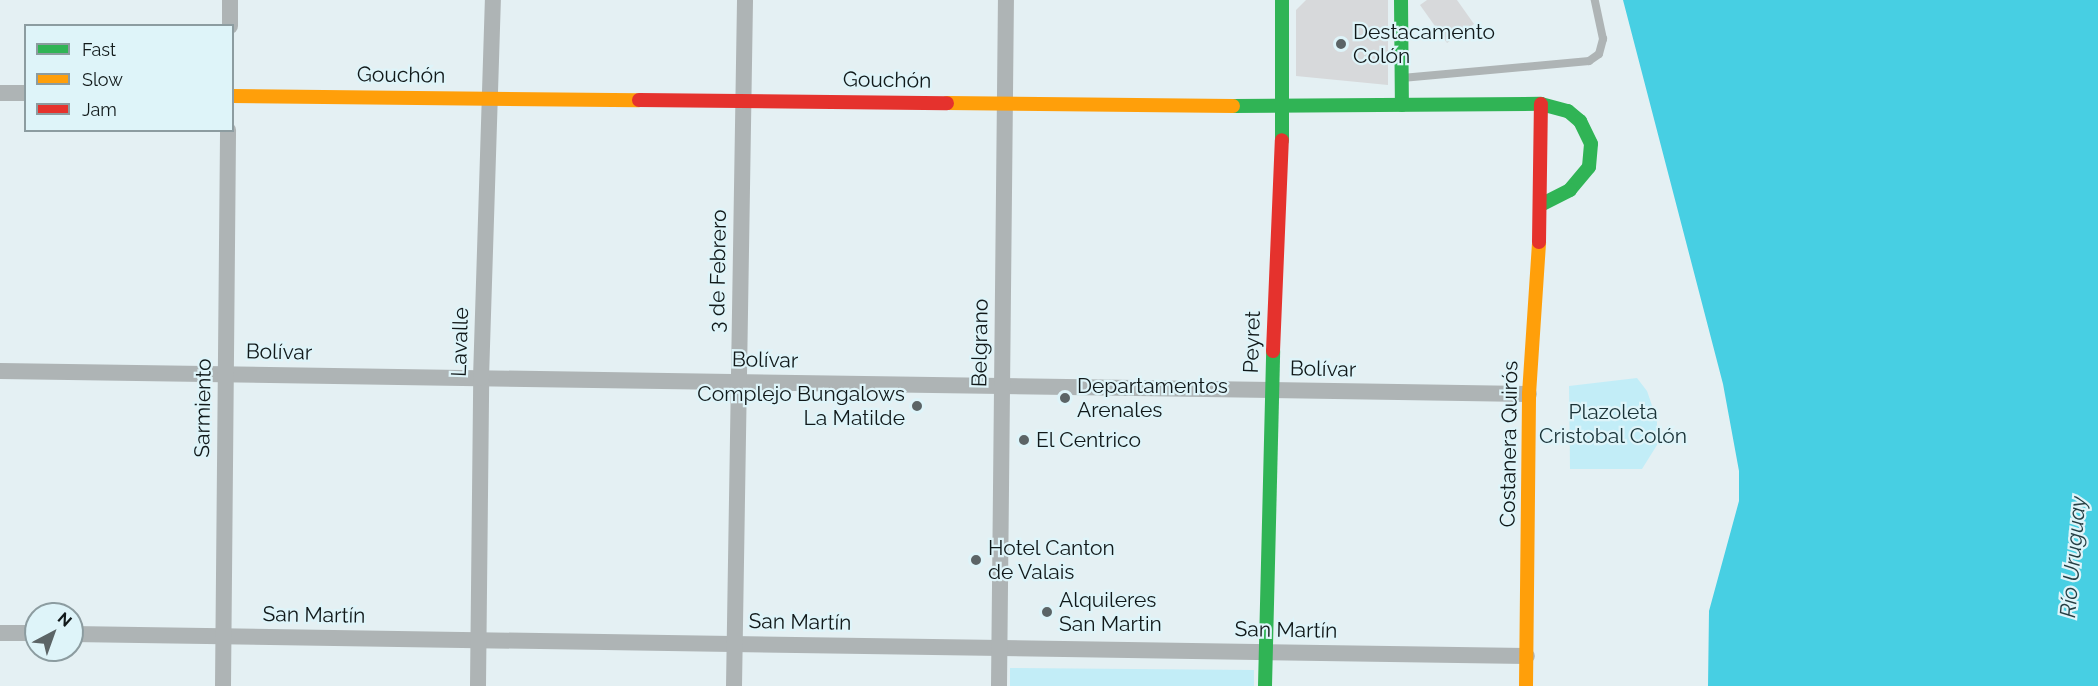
<!DOCTYPE html>
<meta charset="utf-8">
<style>
body{margin:0}
#map{position:relative;width:2098px;height:686px;overflow:hidden;background:#e4f0f3;font-family:Raleway,sans-serif}
div>[style]{position:absolute}
[style*='--x']{left:calc(var(--x)*1px);top:calc(var(--y)*1px);width:calc(var(--w)*1px);rotate:calc(var(--a)*1deg)}
.green>*{inset:0;background:#c2edf7}
.water>*{inset:0;background:#47cfe3}
.building>*{inset:0;background:#d7d9db}
.lane>*{height:8px;margin:-4px;padding:0 4px;transform-origin:4px;border-radius:4px;background:#aeb4b5}
.street>*{height:16px;margin:-8px;padding:0 8px;transform-origin:8px;border-radius:8px;background:#aeb4b5}
.fast>*{height:14px;margin:-7px;padding:0 7px;transform-origin:7px;border-radius:7px;background:#30b455}
.slow>*{height:14px;margin:-7px;padding:0 7px;transform-origin:7px;border-radius:7px;background:#ff9f0a}
.jam>*{height:14px;margin:-7px;padding:0 7px;transform-origin:7px;border-radius:7px;background:#e5322d}
.dots>*{width:16px;height:16px;translate:-50% -50%;box-sizing:border-box;border:3px solid #def4f9;border-radius:50%}
span{translate:-50% -50%;white-space:nowrap;text-align:center;line-height:1.15;-webkit-text-stroke:4.5px #def4f9;paint-order:stroke}
.poi-label{font-size:21px;color:#11191a}
.left{translate:0 -50%;text-align:left}
.right{translate:-100% -50%;text-align:right}
.street-label{font-size:21px;color:#11191a}
.park-label{font-size:21px;color:#193237}
.water-label{font-size:22px;color:#253e43;font-style:italic}
.legend{position:absolute;left:24px;top:24px;width:210px;height:108px;box-sizing:border-box;background:#def4f9;border:2px solid #8c9ca0;margin:0;padding:8px 10px;list-style:none;font-size:18px;color:#11191a}
.legend li{display:flex;align-items:center;gap:12px;height:30px}
.legend b{width:30px;border:2px solid #8c9ca0}
.north{position:absolute;left:24px;top:602px;width:60px;height:60px;box-sizing:border-box;background:#def4f9;border:2px solid #8c9ca0;border-radius:50%;rotate:41deg;font-size:16px;font-weight:700;line-height:24px;text-align:center;color:#11191a}
.north::after{content:'';display:block;margin:auto;width:21px;height:27px;background:#5b6466;clip-path:polygon(50% 0,100% 100%,50% 72%,0 100%)}
</style>
<div id="map">
<div class="green">
<i style="clip-path:polygon(1637px 378px,1647px 391px,1657px 420px,1657px 445px,1642px 469px,1570px 469px,1569px 386px)"></i>
<i style="clip-path:polygon(1010px 668px,1254px 670px,1254px 686px,1010px 686px)"></i>
</div>
<div class="water">
<i style="clip-path:polygon(1623px 0,2098px 0,2098px 686px,1708px 686px,1709px 611px,1739px 501px,1739px 471px,1723px 384px)"></i>
</div>
<div class="building">
<i style="clip-path:polygon(1306px 0,1388px 0,1388px 85px,1296px 76px,1296px 10px)"></i>
<i style="clip-path:polygon(1427px 0,1457px 0,1474px 24px,1447px 43px,1420px 5px)"></i>
</div>
<div class="lane">
<i style="--x:1402;--y:78;--w:188;--a:-5.2"></i>
<i style="--x:1589;--y:61;--w:12;--a:-35"></i>
<i style="--x:1599;--y:54;--w:16;--a:-75"></i>
<i style="--x:1603;--y:39;--w:40;--a:-102"></i>
</div>
<div class="street">
<i style="--x:230;--y:26;--w:26;--a:-90"></i>
<i style="--x:0;--y:93;--w:26;--a:0"></i>
<i style="--x:0;--y:371;--w:1529;--a:0.86"></i>
<i style="--x:0;--y:633;--w:36;--a:0"></i>
<i style="--x:72;--y:634;--w:1455;--a:0.87"></i>
<i style="--x:223;--y:686;--w:556;--a:-89.48"></i>
<i style="--x:478;--y:686;--w:308;--a:-89.4"></i>
<i style="--x:481;--y:378;--w:378;--a:-88.2"></i>
<i style="--x:734;--y:686;--w:686;--a:-89.08"></i>
<i style="--x:999;--y:686;--w:686;--a:-89.42"></i>
</div>
<div class="fast">
<i style="--x:1401;--y:0;--w:105;--a:89.5"></i>
<i style="--x:1233;--y:106;--w:308;--a:-0.4"></i>
<i style="--x:1541;--y:104;--w:28;--a:15"></i>
<i style="--x:1568;--y:111;--w:16;--a:40"></i>
<i style="--x:1580;--y:121;--w:25;--a:64"></i>
<i style="--x:1591;--y:144;--w:23;--a:95"></i>
<i style="--x:1589;--y:167;--w:30;--a:130"></i>
<i style="--x:1570;--y:190;--w:31;--a:153"></i>
<i style="--x:1282;--y:140;--w:140;--a:-90"></i>
<i style="--x:1265;--y:686;--w:335;--a:-88.6"></i>
</div>
<div class="slow">
<i style="--x:232;--y:96;--w:407;--a:0.6"></i>
<i style="--x:947;--y:103;--w:286;--a:0.6"></i>
<i style="--x:1526;--y:686;--w:292;--a:-89.4"></i>
<i style="--x:1529;--y:394;--w:152;--a:-86.2"></i>
</div>
<div class="jam">
<i style="--x:639;--y:100;--w:308;--a:0.6"></i>
<i style="--x:1539;--y:242;--w:138;--a:-89.2"></i>
<i style="--x:1273;--y:351;--w:211;--a:-87.6"></i>
</div>
<div class="dots">
<i style="left:1341px;top:44px;background:#5b6466"></i>
<i style="left:1065px;top:398px;background:#5b6466"></i>
<i style="left:917px;top:406px;background:#5b6466"></i>
<i style="left:1024px;top:440px;background:#5b6466"></i>
<i style="left:976px;top:560px;background:#5b6466"></i>
<i style="left:1047px;top:612px;background:#5b6466"></i>
</div>
<div class="poi-label">
<span class="left" style="left:1353px;top:44px">Destacamento<br>Colón</span>
<span class="left" style="left:1077px;top:398px">Departamentos<br>Arenales</span>
<span class="right" style="left:905px;top:406px">Complejo Bungalows<br>La Matilde</span>
<span class="left" style="left:1036px;top:440px">El Centrico</span>
<span class="left" style="left:988px;top:560px">Hotel Canton<br>de Valais</span>
<span class="left" style="left:1059px;top:612px">Alquileres<br>San Martin</span>
</div>
<div class="street-label">
<span style="left:401px;top:75px;rotate:1deg">Gouchón</span>
<span style="left:887px;top:80px;rotate:1deg">Gouchón</span>
<span style="left:718px;top:271px;rotate:-89deg">3 de Febrero</span>
<span style="left:460px;top:342px;rotate:-88deg">Lavalle</span>
<span style="left:1252px;top:342px;rotate:-88deg">Peyret</span>
<span style="left:980px;top:343px;rotate:-89deg">Belgrano</span>
<span style="left:279px;top:352px;rotate:1deg">Bolívar</span>
<span style="left:765px;top:360px;rotate:1deg">Bolívar</span>
<span style="left:1323px;top:369px;rotate:1deg">Bolívar</span>
<span style="left:203px;top:408px;rotate:-89deg">Sarmiento</span>
<span style="left:1509px;top:444px;rotate:-89deg">Costanera Quirós</span>
<span style="left:314px;top:615px;rotate:1deg">San Martín</span>
<span style="left:800px;top:622px;rotate:1deg">San Martín</span>
<span style="left:1286px;top:630px;rotate:1deg">San Martín</span>
</div>
<div class="park-label">
<span style="left:1613px;top:424px">Plazoleta<br>Cristobal Colón</span>
</div>
<div class="water-label">
<span style="left:2073px;top:557px;rotate:-85deg">Río Uruguay</span>
</div>
<ul class="legend">
<li><b style="height:8px;background:#30b455"></b>Fast</li>
<li><b style="height:8px;background:#ff9f0a"></b>Slow</li>
<li><b style="height:8px;background:#e5322d"></b>Jam</li>
</ul>
<div class="north">N</div>
</div>
